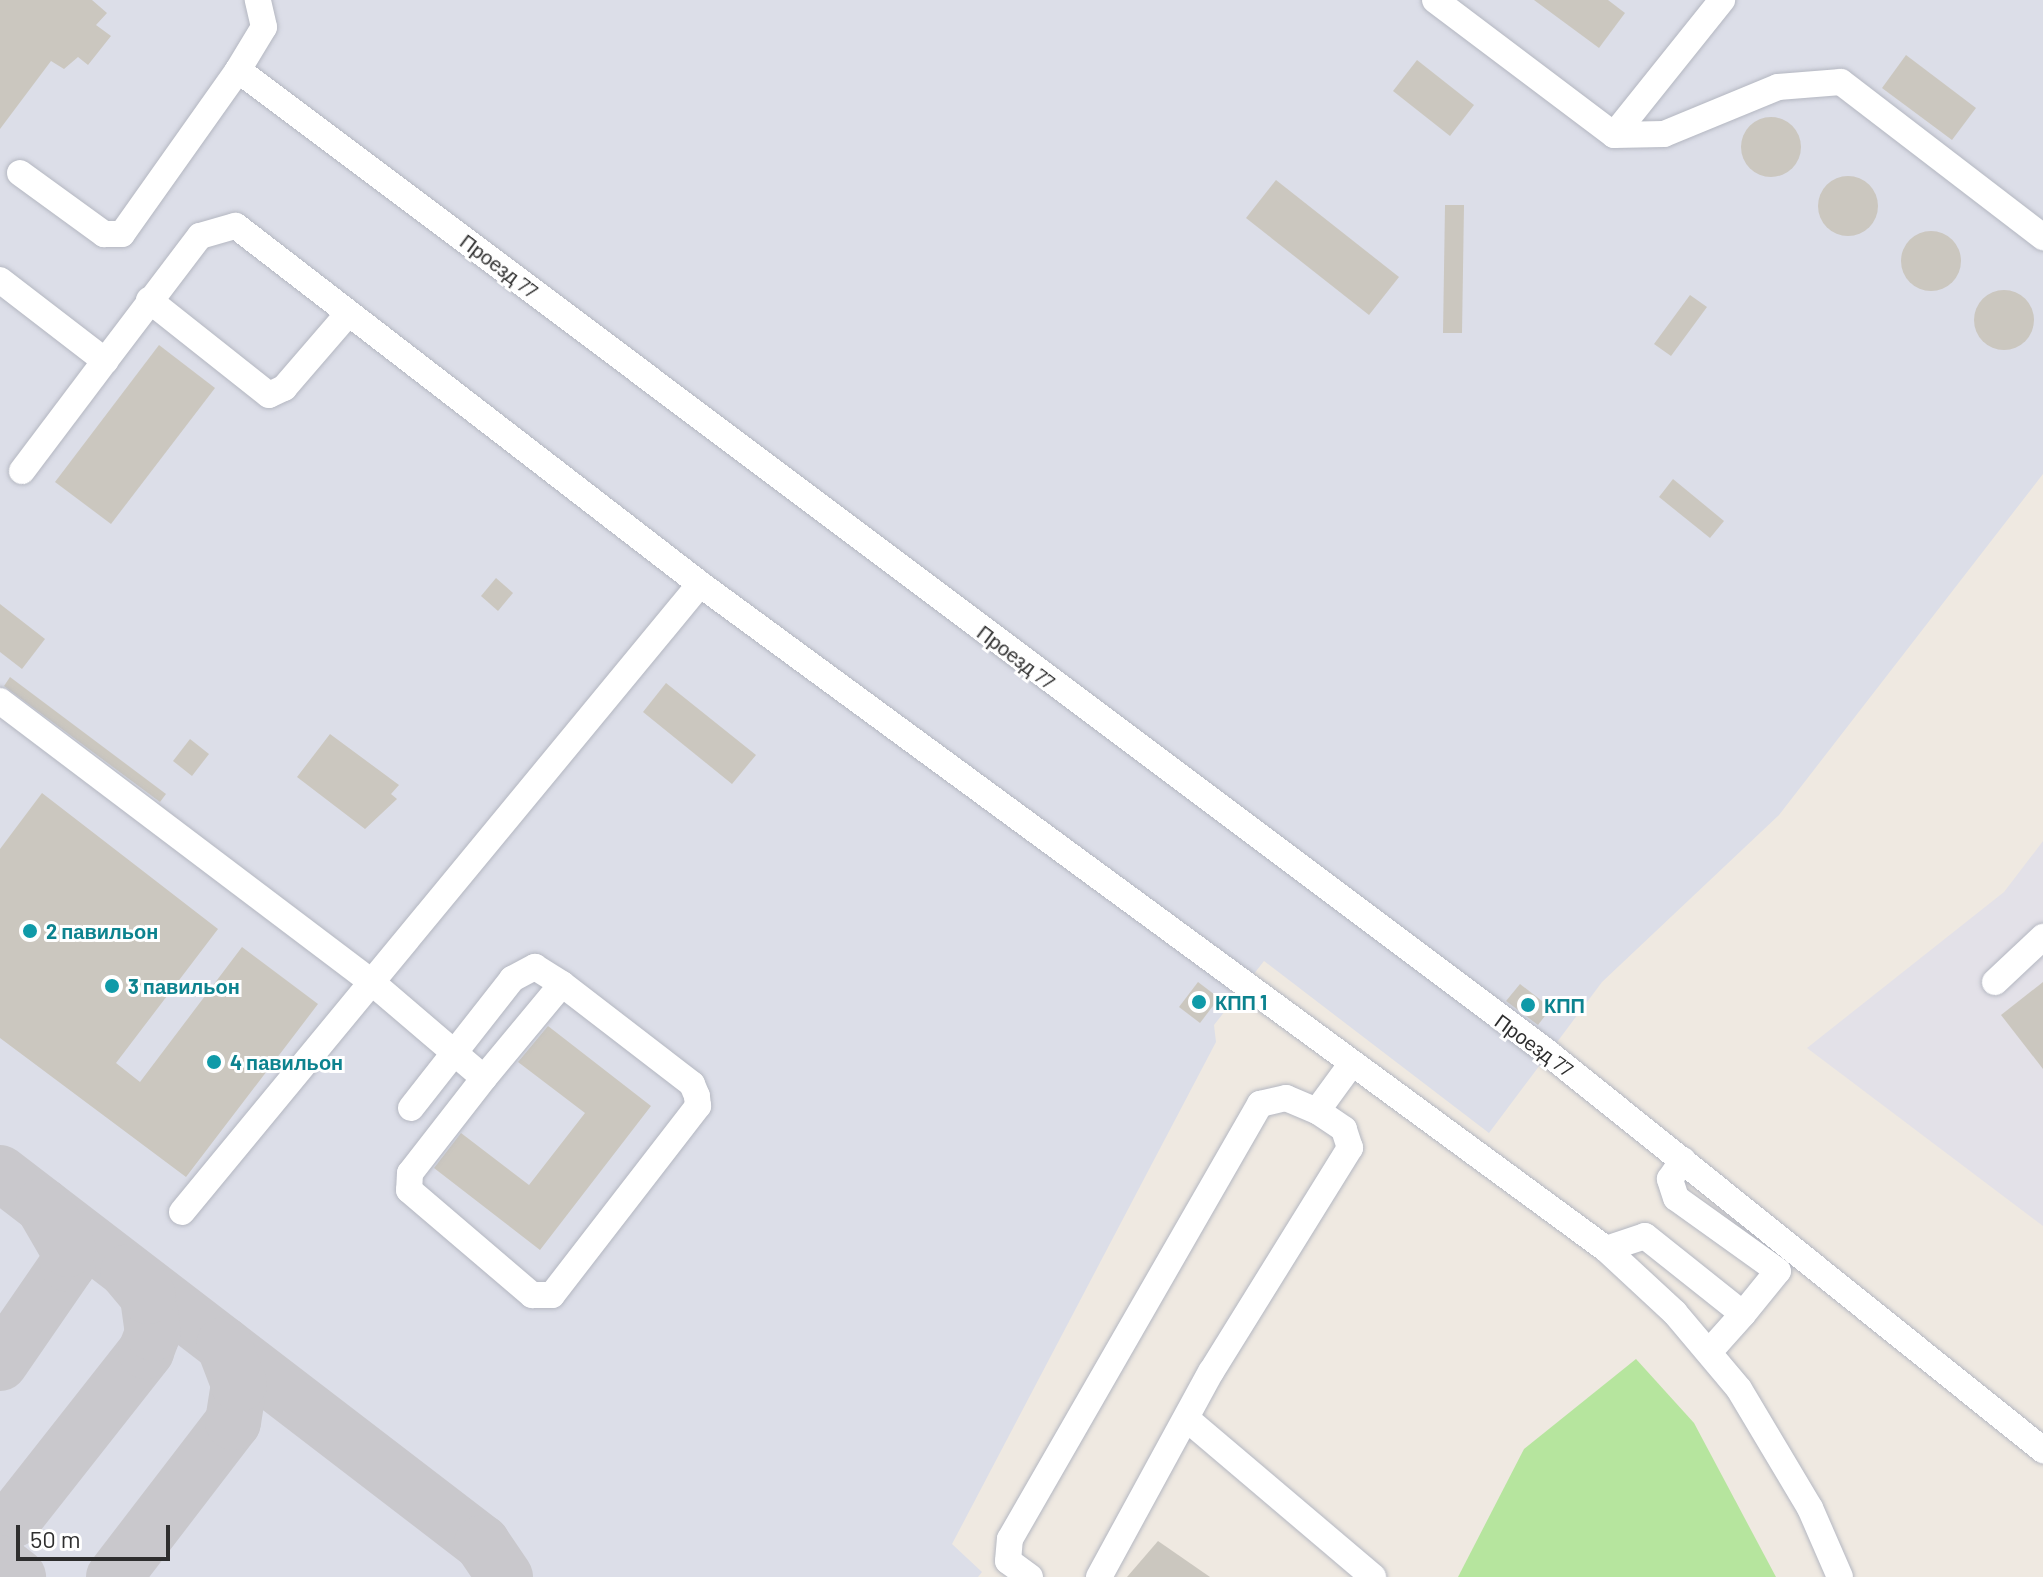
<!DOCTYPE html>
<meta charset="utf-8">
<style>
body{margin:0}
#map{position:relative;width:2043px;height:1577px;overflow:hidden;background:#efe9e1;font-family:Barlow,sans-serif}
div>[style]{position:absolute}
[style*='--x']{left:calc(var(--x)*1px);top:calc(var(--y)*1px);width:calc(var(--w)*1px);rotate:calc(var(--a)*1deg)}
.industrial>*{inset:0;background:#e3e1e8}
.airport>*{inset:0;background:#dcdee8}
.green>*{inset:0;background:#b6e59e}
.taxiway>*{height:56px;margin:-28px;padding:0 28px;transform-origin:28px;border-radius:28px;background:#c9c8cc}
.building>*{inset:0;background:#cbc7bf}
.round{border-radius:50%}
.roads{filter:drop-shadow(0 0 2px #b4b7c1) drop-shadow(0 0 2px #b4b7c1)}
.minor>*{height:26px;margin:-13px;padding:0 13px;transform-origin:13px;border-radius:13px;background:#fff}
.dots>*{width:22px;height:22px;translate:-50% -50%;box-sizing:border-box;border:4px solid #fff;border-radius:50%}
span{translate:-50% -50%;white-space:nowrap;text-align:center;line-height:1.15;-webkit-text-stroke:6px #fff;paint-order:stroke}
.street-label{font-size:20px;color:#2e2e2e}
.culture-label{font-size:20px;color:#0d838f;font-weight:700}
.left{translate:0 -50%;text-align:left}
.scale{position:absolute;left:16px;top:1525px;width:154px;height:36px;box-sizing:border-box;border:4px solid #2e2e2e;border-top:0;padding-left:10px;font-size:24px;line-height:28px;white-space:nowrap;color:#2e2e2e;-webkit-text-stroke:6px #fff;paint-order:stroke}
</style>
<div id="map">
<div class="industrial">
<i style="clip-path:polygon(2043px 841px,2043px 1226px,1807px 1048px,2004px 892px)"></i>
</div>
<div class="airport">
<i style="clip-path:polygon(0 0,2043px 0,2043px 474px,1779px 815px,1602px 982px,1489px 1133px,1264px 961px,1214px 1025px,1216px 1042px,952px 1544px,982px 1572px,978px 1577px,0 1577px)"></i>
</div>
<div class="green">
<i style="clip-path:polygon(1636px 1359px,1694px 1423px,1776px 1577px,1458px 1577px,1524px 1449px)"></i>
</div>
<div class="taxiway">
<i style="--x:0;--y:1173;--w:608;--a:37.51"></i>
<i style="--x:482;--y:1543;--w:41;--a:55.9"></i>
<i style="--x:0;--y:1363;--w:120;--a:-55.5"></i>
<i style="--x:68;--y:1264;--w:15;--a:-90"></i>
<i style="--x:68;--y:1249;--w:50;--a:-120.2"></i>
<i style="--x:0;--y:1527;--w:16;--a:-30"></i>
<i style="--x:14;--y:1519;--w:214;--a:-51.8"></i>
<i style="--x:146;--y:1351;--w:19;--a:-69"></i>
<i style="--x:153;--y:1333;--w:37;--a:-98"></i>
<i style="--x:148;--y:1296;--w:31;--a:-130"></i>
<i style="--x:0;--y:1563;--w:23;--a:38"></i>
<i style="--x:114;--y:1577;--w:195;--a:-52.5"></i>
<i style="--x:233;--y:1422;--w:38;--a:-81"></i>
<i style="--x:239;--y:1384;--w:42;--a:-111"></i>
</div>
<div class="building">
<i style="clip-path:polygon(0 0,92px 0,107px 13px,96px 25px,111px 36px,88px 65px,78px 57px,64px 69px,51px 61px,0 129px)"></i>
<i style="clip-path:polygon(1534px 0,1608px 0,1625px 13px,1599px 48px)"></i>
<i style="clip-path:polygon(1906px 55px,1976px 108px,1952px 140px,1882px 88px)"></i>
<i style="clip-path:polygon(1417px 60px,1474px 105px,1450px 136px,1393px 91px)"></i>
<i class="round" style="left:1741px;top:117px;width:60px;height:60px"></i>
<i class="round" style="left:1818px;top:176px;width:60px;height:60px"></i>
<i style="clip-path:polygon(1276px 180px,1399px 277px,1369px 315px,1246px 218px)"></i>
<i style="clip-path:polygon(1445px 205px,1464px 205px,1462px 333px,1443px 333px)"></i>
<i class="round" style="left:1901px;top:231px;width:60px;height:60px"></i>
<i class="round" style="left:1974px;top:290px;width:60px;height:60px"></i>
<i style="clip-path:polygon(1690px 295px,1707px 307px,1671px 356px,1654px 344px)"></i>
<i style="clip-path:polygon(159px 345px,215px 388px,111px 524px,55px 482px)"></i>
<i style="clip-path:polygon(1673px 479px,1724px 521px,1710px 538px,1659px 497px)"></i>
<i style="clip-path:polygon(496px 578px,513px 593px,498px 611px,481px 596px)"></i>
<i style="clip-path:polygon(0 604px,45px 639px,22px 669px,0 652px)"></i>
<i style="clip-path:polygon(10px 677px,166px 794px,160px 802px,4px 686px)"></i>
<i style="clip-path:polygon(666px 683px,756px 755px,732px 784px,643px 712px)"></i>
<i style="clip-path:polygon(330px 734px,399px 785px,391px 794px,397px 799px,365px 829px,297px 777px)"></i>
<i style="clip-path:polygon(190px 739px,209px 754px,192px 776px,173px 761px)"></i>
<i style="clip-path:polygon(42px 793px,218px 929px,116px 1063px,140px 1082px,242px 947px,318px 1004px,186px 1177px,0 1038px,0 849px)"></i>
<i style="clip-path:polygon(1198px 982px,1219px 998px,1200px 1023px,1179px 1007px)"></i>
<i style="clip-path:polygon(2043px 982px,2043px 1069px,2001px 1015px)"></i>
<i style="clip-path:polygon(1520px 984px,1551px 1008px,1538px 1025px,1506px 1001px)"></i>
<i style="clip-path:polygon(548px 1026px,651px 1106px,540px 1250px,434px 1168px,461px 1133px,529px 1185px,585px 1113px,518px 1062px)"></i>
<i style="clip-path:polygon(1158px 1541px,1210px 1577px,1127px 1577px)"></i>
</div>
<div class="roads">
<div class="minor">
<i style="--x:1435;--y:0;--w:224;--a:37"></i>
<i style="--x:1614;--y:135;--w:50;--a:-1.1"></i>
<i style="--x:1664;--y:134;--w:123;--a:-22.4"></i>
<i style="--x:1778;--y:87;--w:63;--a:-4.5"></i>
<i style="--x:1841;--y:82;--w:255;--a:37.5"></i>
<i style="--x:238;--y:70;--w:50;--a:-58.8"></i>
<i style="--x:264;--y:27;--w:28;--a:-103"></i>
<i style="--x:1614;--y:135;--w:173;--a:-51.3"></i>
<i style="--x:20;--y:173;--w:104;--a:36"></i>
<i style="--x:104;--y:234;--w:18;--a:0"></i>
<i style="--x:122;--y:234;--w:201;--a:-54.7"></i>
<i style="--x:238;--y:70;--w:1638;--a:36.88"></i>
<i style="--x:1548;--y:1053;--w:635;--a:38.73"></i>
<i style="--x:0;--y:280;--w:133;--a:37.6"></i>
<i style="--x:105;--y:361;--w:157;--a:-52.8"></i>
<i style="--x:200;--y:236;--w:37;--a:-16"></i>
<i style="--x:236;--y:226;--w:586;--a:37.65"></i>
<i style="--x:700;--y:584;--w:1124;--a:36.28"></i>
<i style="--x:1606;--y:1249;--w:94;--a:42.8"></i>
<i style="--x:1675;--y:1313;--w:99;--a:49.9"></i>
<i style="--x:1739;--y:1389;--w:139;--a:59.2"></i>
<i style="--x:1810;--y:1508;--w:75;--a:66.5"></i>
<i style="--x:149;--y:300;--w:153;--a:38.4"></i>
<i style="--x:269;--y:395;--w:17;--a:-25"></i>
<i style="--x:284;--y:388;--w:96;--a:-49.2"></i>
<i style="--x:22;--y:471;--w:138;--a:-53"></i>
<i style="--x:0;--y:701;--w:470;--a:37.1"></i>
<i style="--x:375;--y:985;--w:143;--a:40.5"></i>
<i style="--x:484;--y:1078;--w:120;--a:127.9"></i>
<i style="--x:410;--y:1173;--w:17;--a:93"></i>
<i style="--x:409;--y:1190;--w:162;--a:40.5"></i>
<i style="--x:532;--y:1295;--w:20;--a:0"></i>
<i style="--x:552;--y:1295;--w:239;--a:-52.3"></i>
<i style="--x:698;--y:1106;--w:10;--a:-96"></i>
<i style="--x:697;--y:1096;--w:13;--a:-113"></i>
<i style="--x:692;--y:1084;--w:164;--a:-142.4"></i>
<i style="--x:562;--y:984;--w:122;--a:129.7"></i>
<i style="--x:1995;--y:982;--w:66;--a:-43.2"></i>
<i style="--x:411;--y:1108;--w:164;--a:-51.9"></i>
<i style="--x:512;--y:979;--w:26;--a:-28"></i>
<i style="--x:535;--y:967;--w:32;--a:32"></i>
<i style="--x:182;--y:1212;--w:814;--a:-50.48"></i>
<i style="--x:1606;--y:1249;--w:41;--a:-18.4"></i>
<i style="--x:1645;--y:1236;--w:125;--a:38.5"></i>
<i style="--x:1743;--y:1314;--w:55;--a:-50.9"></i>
<i style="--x:1778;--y:1271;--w:125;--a:-144.4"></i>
<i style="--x:1676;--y:1198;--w:20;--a:-108"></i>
<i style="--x:1670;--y:1179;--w:23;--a:-56"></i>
<i style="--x:1709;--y:1352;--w:51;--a:-48.2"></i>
<i style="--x:1187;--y:1419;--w:244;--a:40.3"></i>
<i style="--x:1030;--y:1577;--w:27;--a:-144"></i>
<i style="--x:1008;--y:1561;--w:22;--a:-85"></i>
<i style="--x:1010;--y:1539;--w:502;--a:-60.11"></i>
<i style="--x:1260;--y:1104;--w:27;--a:-13"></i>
<i style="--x:1286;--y:1098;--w:34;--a:23"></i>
<i style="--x:1099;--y:1577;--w:234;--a:-61.4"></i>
<i style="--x:1211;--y:1372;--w:264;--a:-58.2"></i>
<i style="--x:1350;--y:1148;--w:20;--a:-108"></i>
<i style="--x:1344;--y:1129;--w:32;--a:-146"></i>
<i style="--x:1317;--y:1111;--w:59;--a:-53.9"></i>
</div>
</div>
<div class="dots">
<i style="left:30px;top:931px;background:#0f9aa8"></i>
<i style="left:112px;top:986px;background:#0f9aa8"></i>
<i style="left:1199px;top:1002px;background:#0f9aa8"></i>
<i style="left:1528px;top:1005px;background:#0f9aa8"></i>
<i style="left:214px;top:1062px;background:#0f9aa8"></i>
</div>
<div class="street-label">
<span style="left:499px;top:266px;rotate:37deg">Проезд 77</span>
<span style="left:1016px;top:657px;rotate:37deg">Проезд 77</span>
<span style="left:1534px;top:1045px;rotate:36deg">Проезд 77</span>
</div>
<div class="culture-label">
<span class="left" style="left:46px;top:931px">2 павильон</span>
<span class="left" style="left:128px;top:986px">3 павильон</span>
<span class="left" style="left:1215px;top:1002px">КПП 1</span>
<span class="left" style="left:1544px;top:1005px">КПП</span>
<span class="left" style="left:230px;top:1062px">4 павильон</span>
</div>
<div class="scale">50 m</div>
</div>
